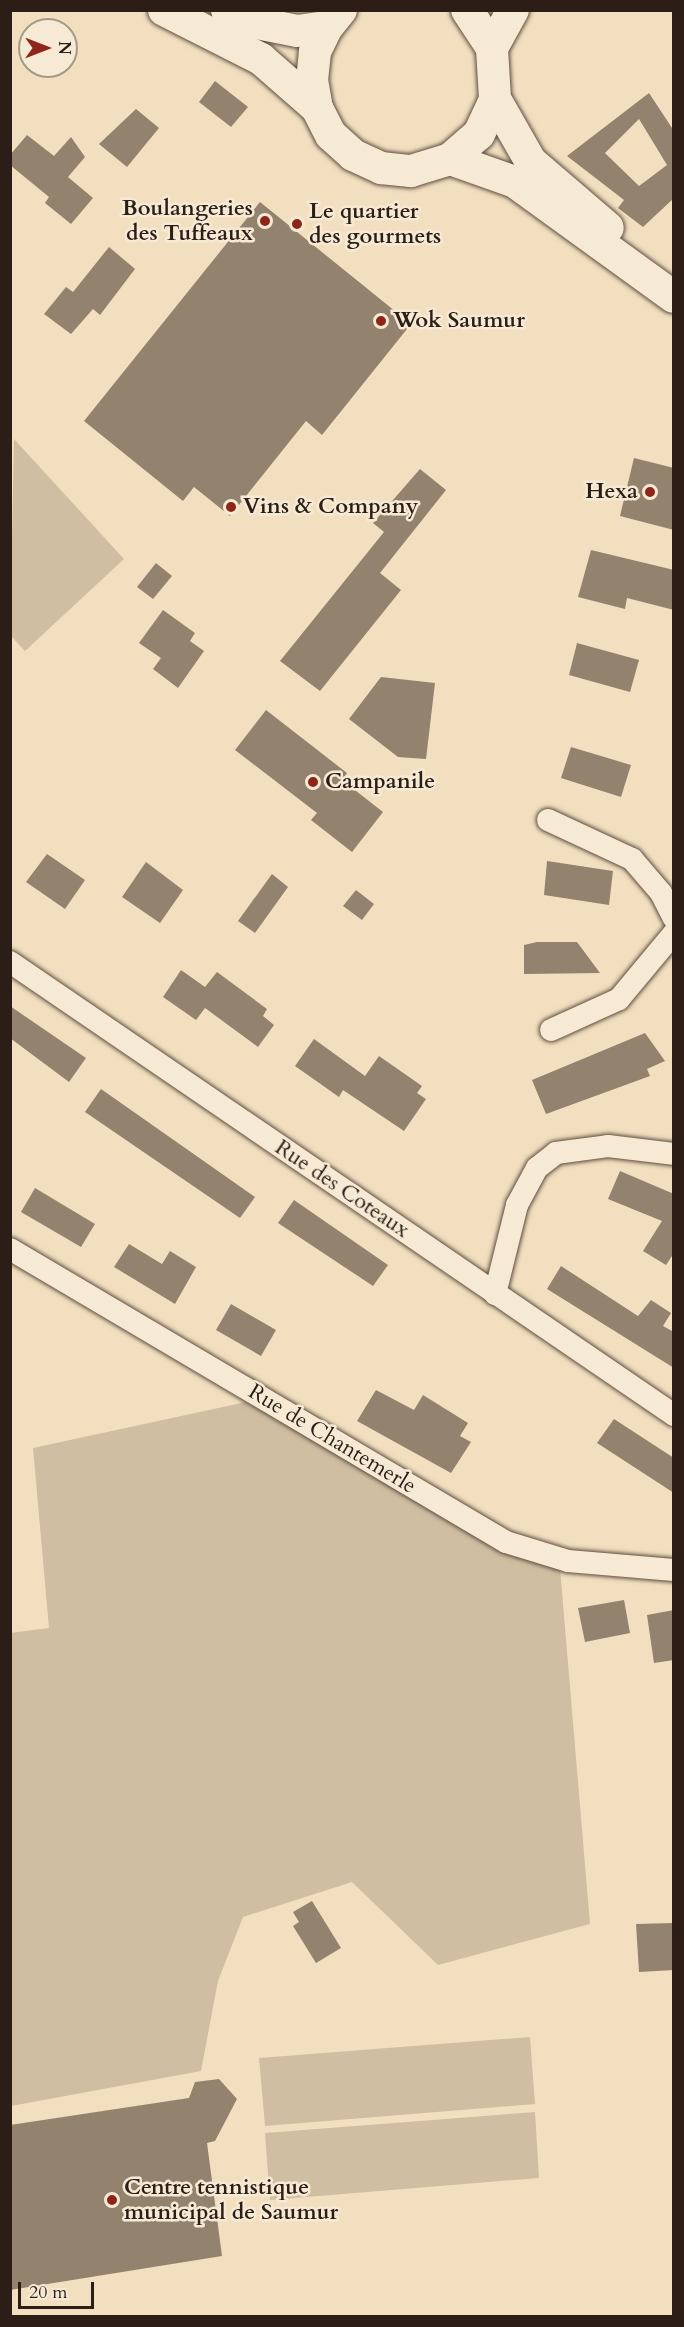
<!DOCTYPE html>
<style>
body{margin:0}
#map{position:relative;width:684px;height:2327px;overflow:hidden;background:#f2dfbf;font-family:Cardo,serif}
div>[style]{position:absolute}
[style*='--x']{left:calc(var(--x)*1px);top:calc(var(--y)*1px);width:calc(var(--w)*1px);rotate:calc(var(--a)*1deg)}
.green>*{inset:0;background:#d0bea2}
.building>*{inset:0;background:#93826e}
.roads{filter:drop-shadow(0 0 2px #5e4e41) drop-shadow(0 0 2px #5e4e41)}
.street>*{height:22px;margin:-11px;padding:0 11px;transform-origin:11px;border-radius:11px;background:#f7ead5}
.secondary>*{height:32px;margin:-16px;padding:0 16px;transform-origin:16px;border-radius:16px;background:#f7ead5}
.dots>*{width:16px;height:16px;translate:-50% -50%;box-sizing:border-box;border:3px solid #f7ead5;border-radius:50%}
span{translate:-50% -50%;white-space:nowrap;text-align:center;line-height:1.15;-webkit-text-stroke:5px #f7ead5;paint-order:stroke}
.poi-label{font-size:22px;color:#2c1e17;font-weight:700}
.right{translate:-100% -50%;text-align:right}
.left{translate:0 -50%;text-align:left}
.street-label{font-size:22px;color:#2c1e17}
.frame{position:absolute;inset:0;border:12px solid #2c1e17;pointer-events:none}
.north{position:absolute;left:18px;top:18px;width:60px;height:60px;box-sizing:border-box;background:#f7ead5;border:2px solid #a69889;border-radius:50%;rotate:90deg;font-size:16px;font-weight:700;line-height:24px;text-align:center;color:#2c1e17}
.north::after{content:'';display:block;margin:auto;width:21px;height:27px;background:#8f2418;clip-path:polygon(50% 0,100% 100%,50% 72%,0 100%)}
.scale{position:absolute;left:18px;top:2282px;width:76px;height:27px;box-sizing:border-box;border:3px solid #2c1e17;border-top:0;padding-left:8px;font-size:18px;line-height:21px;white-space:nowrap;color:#2c1e17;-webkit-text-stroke:4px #f7ead5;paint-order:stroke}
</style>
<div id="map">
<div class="green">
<i style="clip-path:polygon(14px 439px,124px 559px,25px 651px,10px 635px)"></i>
<i style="clip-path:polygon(246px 1402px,560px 1568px,590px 1924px,438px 1965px,352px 1882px,243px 1917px,218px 1981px,201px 2071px,11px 2106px,10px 1633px,49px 1628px,33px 1448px)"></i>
<i style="clip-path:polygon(530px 2037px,535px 2104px,265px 2126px,259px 2058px)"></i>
<i style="clip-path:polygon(535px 2112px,539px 2178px,270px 2200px,265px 2133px)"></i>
</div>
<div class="building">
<i style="clip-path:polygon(215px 81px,248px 107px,231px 127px,199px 102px)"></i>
<i style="clip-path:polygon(evenodd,649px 93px,674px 131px,674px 198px,643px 227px,618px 208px,624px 200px,567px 156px,649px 93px,639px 119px,667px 165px,639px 186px,605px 153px,639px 119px)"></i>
<i style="clip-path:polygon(136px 109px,159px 128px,127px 167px,99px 144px)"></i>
<i style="clip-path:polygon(27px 135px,54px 156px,71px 137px,85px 157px,68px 177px,93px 198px,71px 224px,45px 203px,49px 197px,10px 165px,10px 155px)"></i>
<i style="clip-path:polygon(260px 202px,411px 324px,322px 435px,306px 421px,230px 516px,194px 487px,183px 501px,84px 421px)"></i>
<i style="clip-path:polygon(109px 247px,135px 269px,100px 315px,93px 309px,71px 334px,44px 314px,66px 287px,73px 292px)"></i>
<i style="clip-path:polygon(634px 458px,674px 468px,674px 530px,620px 516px)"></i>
<i style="clip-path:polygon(420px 469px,446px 490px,380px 573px,401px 590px,320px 691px,280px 661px,384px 532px,373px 523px)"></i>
<i style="clip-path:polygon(591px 550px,674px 570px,674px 610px,627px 598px,625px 609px,578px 597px)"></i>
<i style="clip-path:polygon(156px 563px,172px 576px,153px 599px,137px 587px)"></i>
<i style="clip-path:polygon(163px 610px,195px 633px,190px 641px,204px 651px,178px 688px,153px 669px,161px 658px,139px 643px)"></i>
<i style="clip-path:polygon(577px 643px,639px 660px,630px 692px,569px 675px)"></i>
<i style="clip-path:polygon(381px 677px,435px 683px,426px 759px,398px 757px,349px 719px)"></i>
<i style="clip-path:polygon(266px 710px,347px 773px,342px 780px,383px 812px,352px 852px,311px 820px,317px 813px,235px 750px)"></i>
<i style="clip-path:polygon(571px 747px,631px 765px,621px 797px,561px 778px)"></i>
<i style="clip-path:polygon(47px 854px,85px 880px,65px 909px,26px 882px)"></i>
<i style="clip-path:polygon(547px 861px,613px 871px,609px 905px,544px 895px)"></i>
<i style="clip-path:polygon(146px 862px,183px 890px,160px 923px,122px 897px)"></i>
<i style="clip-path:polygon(272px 874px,288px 887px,255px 933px,238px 921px)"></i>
<i style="clip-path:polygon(356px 890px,374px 904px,362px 920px,343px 906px)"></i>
<i style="clip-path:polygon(537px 942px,577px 942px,600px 973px,524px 974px,524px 945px)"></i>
<i style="clip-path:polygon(181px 970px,205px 987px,217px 972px,267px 1009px,263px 1016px,274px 1025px,258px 1047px,205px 1008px,196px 1020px,163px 997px)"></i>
<i style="clip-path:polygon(10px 1006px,86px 1058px,69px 1082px,10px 1038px)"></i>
<i style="clip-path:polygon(645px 1033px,665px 1061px,647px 1069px,650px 1076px,546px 1114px,532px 1080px)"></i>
<i style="clip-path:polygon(314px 1039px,365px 1076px,379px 1056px,422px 1086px,417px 1093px,426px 1099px,404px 1131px,343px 1090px,339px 1097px,295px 1066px)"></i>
<i style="clip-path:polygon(101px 1089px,255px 1197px,240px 1218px,85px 1112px)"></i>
<i style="clip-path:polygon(620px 1171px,674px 1194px,674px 1253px,666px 1265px,643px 1251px,662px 1221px,608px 1199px)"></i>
<i style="clip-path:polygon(35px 1188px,95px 1224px,81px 1247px,21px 1212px)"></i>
<i style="clip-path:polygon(294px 1200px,388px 1265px,373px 1286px,278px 1223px)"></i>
<i style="clip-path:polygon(129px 1244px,162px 1264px,170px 1251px,196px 1267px,175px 1304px,114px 1267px)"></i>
<i style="clip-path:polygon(561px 1266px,638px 1316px,651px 1300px,671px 1313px,663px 1326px,674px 1332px,674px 1368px,547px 1289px)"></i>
<i style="clip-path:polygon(231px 1304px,276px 1330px,261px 1356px,216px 1330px)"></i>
<i style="clip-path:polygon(376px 1390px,414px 1410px,423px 1395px,468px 1423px,460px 1436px,471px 1442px,451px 1473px,357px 1421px)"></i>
<i style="clip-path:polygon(614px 1419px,674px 1458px,674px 1493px,597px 1443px)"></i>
<i style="clip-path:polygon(624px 1600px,630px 1633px,585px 1642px,578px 1608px)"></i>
<i style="clip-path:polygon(674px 1610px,674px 1660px,654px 1663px,647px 1615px)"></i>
<i style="clip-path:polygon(312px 1901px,341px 1948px,316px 1963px,293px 1926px,299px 1922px,293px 1912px)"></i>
<i style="clip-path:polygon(674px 1923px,674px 1970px,639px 1972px,636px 1924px)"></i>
<i style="clip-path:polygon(219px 2079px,237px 2099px,215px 2141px,207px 2143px,222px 2256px,10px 2290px,10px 2125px,189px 2098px,195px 2082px)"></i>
</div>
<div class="roads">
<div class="street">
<i style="--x:548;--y:820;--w:93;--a:24.9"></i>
<i style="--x:632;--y:859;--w:45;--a:49.5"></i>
<i style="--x:661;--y:893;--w:28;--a:63"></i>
<i style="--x:10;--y:962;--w:804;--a:34.3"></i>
<i style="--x:551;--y:1030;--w:75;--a:-24.5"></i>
<i style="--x:619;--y:999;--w:86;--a:-50.2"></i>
<i style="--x:10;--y:1249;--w:576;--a:30.57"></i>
<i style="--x:506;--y:1542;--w:65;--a:17"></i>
<i style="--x:568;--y:1561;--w:106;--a:4.9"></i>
<i style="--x:495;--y:1294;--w:92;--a:-76.1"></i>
<i style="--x:517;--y:1205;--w:42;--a:-61.6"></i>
<i style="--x:537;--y:1168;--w:24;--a:-38"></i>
<i style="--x:556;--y:1153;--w:52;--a:-7.7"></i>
<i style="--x:608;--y:1146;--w:66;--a:6.9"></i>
</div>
<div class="secondary">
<i style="--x:164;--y:10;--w:109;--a:26.8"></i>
<i style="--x:261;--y:59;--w:74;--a:41.2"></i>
<i style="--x:227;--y:10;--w:33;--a:23"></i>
<i style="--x:257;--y:23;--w:41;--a:11.3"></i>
<i style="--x:297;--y:31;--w:30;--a:-8"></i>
<i style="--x:341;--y:10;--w:22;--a:129"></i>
<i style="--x:327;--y:27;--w:28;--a:116"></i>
<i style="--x:315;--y:52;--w:28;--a:96"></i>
<i style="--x:312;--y:80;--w:28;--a:80"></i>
<i style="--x:317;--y:108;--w:30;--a:63"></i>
<i style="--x:331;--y:135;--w:30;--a:42"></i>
<i style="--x:353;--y:155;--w:31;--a:25"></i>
<i style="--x:381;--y:168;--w:30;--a:6"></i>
<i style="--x:411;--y:171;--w:41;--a:-17.1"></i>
<i style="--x:450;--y:159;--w:38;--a:-41"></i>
<i style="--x:479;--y:134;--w:38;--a:-65"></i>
<i style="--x:495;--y:99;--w:51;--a:-93.4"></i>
<i style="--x:492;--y:48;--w:45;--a:-123.3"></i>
<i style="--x:492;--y:48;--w:43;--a:-61.1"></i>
<i style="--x:495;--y:99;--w:73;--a:60.3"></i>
<i style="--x:531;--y:162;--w:101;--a:40.6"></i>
<i style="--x:450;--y:159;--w:69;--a:19.5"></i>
<i style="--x:515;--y:182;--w:196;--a:35.9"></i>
</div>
</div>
<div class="dots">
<i style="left:265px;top:221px;background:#8f2418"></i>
<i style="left:297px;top:224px;background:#8f2418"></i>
<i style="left:381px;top:321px;background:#8f2418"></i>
<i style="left:650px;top:492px;background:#8f2418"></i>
<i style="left:231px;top:507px;background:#8f2418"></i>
<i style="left:313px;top:782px;background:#8f2418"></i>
<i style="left:112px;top:2200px;background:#8f2418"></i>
</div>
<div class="poi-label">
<span class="right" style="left:253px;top:221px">Boulangeries<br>des Tuffeaux</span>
<span class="left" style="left:309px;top:224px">Le quartier<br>des gourmets</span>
<span class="left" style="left:393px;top:321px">Wok Saumur</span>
<span class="right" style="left:638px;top:492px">Hexa</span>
<span class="left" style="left:243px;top:507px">Vins &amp; Company</span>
<span class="left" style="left:325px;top:782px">Campanile</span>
<span class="left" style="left:124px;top:2200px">Centre tennistique<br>municipal de Saumur</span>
</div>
<div class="street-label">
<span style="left:342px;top:1189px;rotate:34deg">Rue des Coteaux</span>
<span style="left:332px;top:1439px;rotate:31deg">Rue de Chantemerle</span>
</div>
<div class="frame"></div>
<div class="north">N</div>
<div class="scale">20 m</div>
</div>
